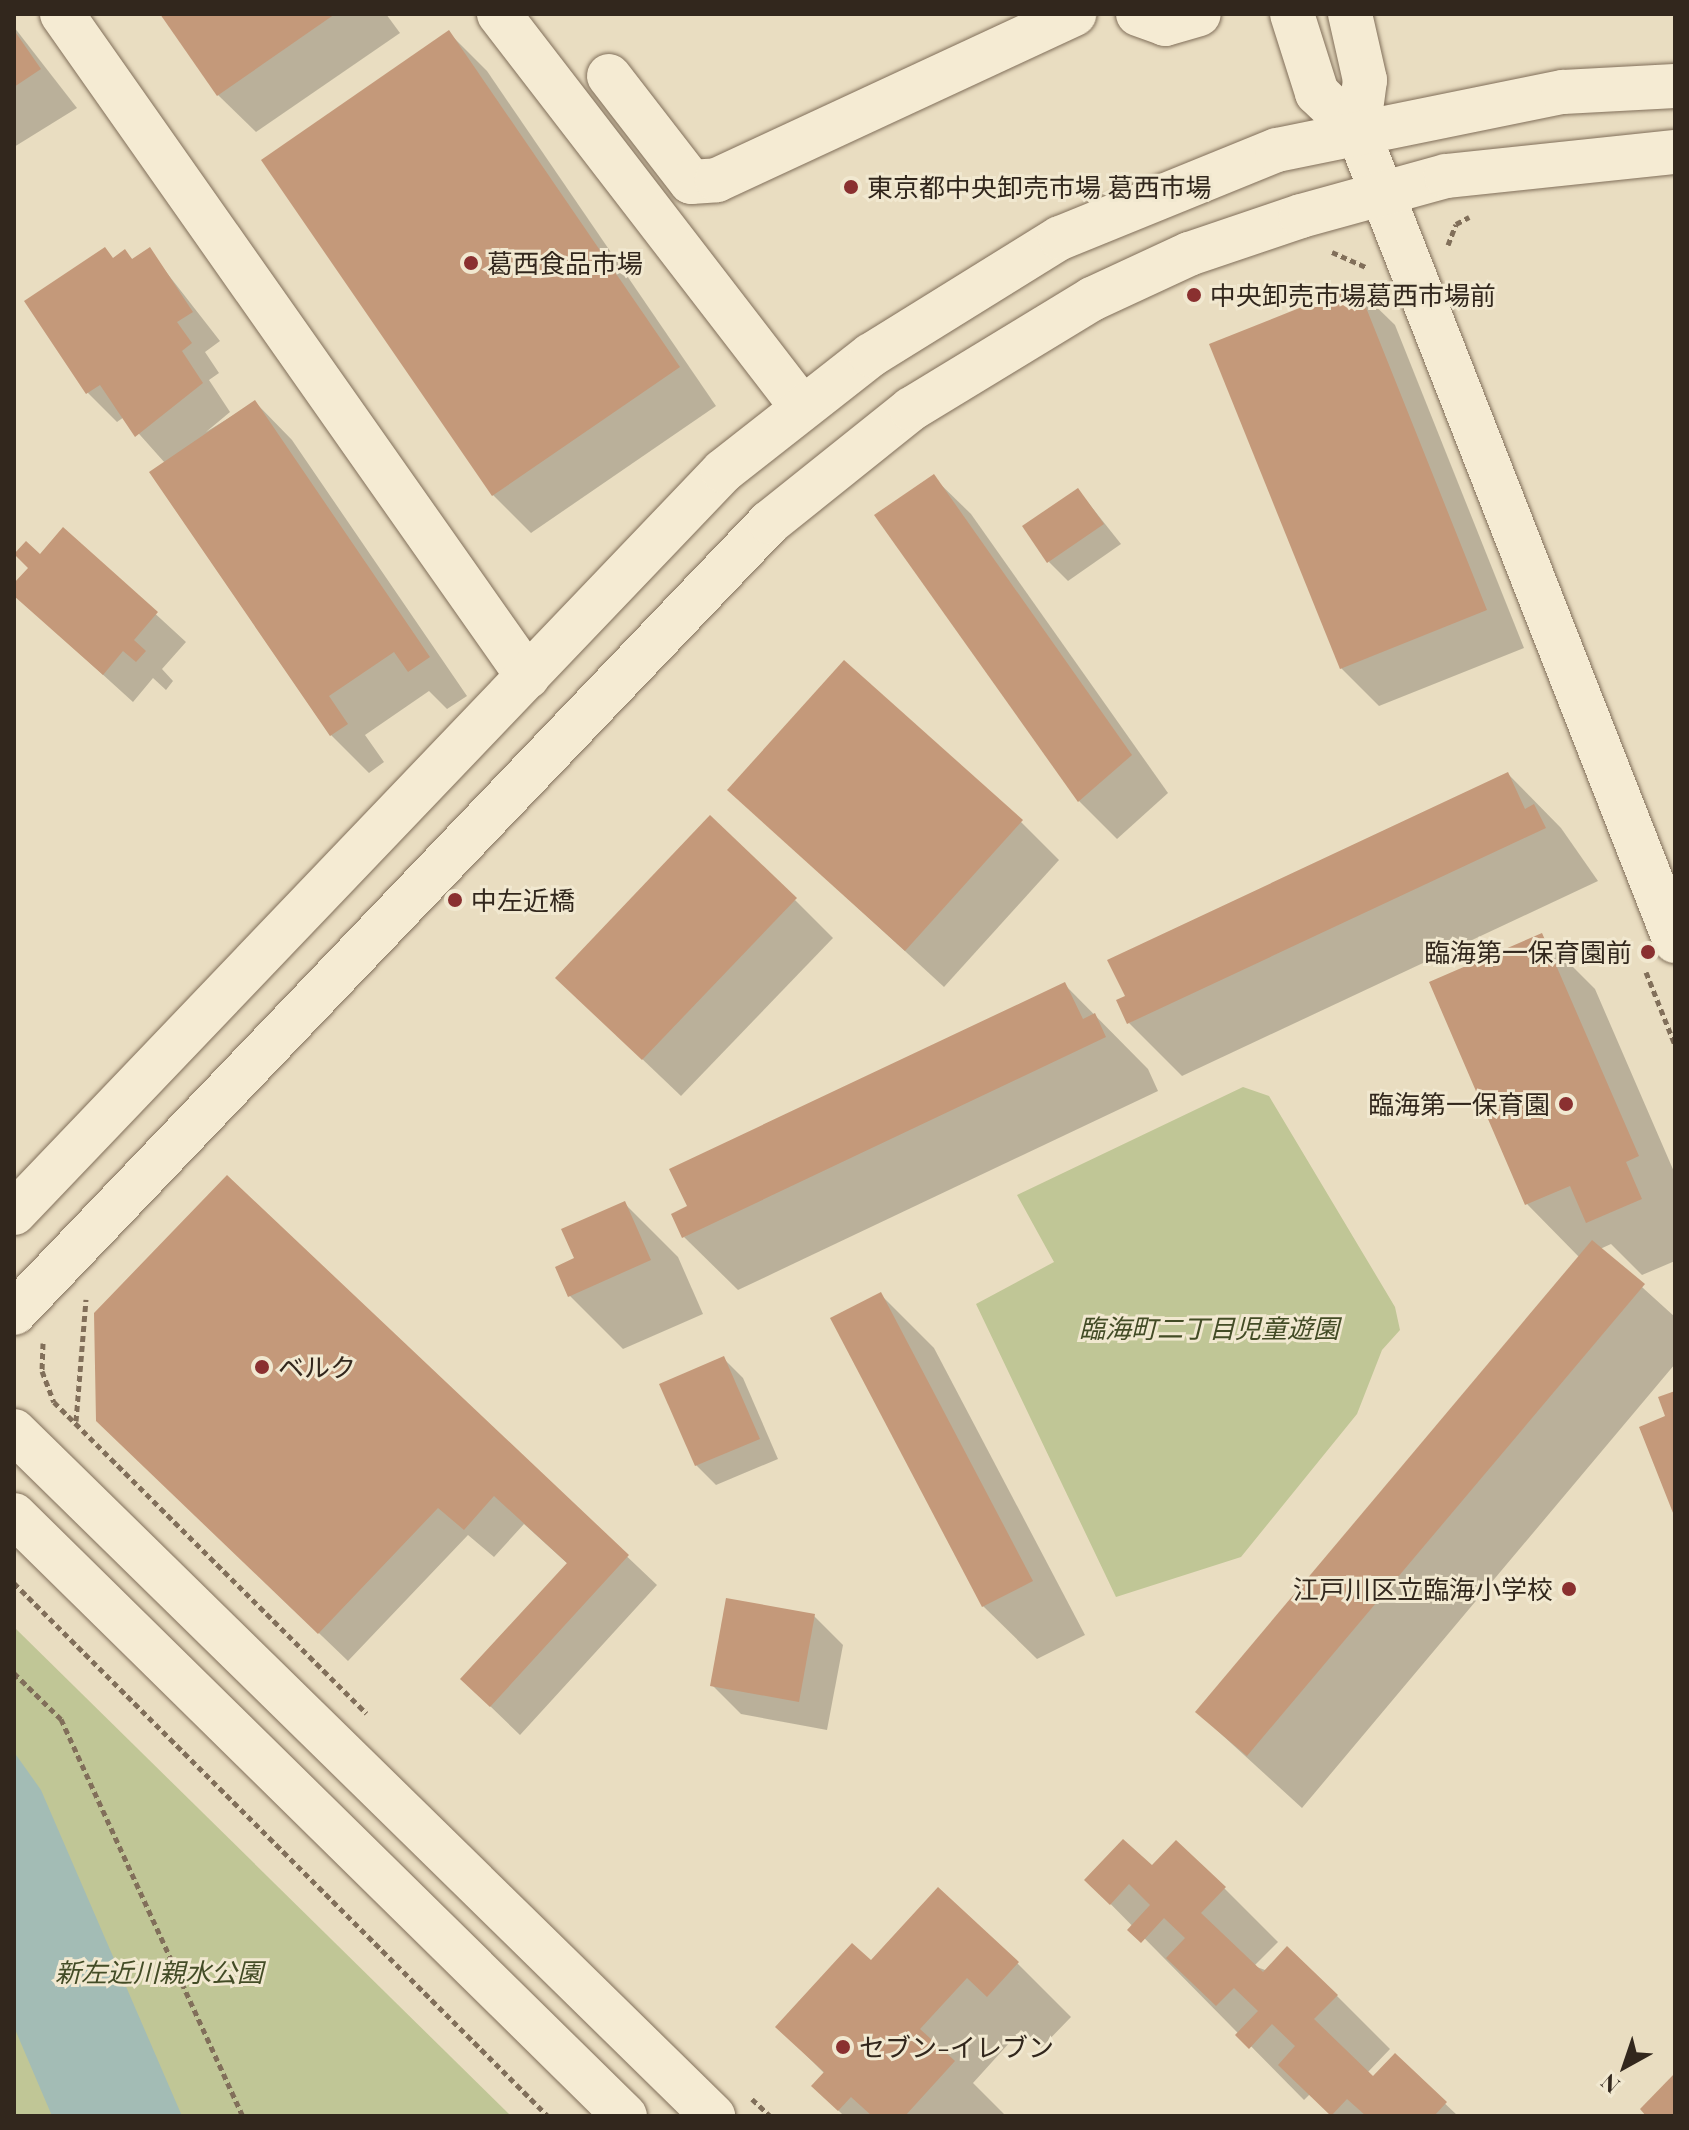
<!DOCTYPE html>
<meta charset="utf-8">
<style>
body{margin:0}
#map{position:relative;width:1689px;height:2130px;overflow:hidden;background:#e9ddc1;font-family:"Playfair Display","Noto Sans JP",serif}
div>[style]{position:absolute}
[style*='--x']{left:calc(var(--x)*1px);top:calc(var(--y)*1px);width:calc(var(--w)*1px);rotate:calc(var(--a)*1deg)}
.green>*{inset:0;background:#c0c696}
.water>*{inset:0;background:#a3bcb5}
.shadow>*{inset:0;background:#0003}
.building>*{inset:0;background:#c4997a}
.path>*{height:5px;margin-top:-2.5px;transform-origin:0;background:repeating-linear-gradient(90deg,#816f5a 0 6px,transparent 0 10px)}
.roads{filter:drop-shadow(0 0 2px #816f5a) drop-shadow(0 0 2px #816f5a)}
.minor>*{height:44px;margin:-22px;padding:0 22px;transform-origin:22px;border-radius:22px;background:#f5ebd3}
.dots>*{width:22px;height:22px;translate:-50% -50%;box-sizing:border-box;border:4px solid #f1e8d0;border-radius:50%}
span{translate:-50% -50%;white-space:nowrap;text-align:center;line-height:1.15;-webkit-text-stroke:6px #f1e8d0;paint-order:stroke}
.poi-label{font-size:26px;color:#32271d}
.left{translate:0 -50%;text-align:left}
.right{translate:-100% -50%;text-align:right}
.park-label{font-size:26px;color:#434c26;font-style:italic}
.frame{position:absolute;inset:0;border:16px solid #32271d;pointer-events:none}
.north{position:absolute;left:1585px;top:2026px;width:80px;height:80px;-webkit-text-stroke:6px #f1e8d0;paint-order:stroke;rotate:220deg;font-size:22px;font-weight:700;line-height:32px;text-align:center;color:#32271d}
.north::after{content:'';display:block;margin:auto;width:28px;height:36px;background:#32271d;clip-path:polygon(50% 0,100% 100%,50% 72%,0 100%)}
</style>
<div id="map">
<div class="green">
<i style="clip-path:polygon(1243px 1087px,1269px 1096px,1395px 1307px,1400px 1330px,1382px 1350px,1357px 1414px,1241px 1557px,1116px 1597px,976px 1304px,1054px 1262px,1017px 1195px)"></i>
<i style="clip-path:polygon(14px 1627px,511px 2116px,14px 2116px)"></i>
</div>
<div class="water">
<i style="clip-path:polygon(14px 1752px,41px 1790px,182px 2116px,52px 2116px,14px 2027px)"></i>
</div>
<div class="shadow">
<i style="clip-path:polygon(162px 14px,386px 14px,400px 33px,256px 132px,218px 95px)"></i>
<i style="clip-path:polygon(14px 27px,77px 108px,14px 147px)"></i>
<i style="clip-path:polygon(449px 33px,487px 71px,716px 406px,531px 533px,493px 495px)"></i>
<i style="clip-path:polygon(149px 250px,220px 341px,205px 352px,219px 373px,209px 380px,230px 412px,206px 432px,255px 402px,292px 440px,467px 696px,447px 709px,429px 691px,365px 735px,384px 762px,369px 773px,331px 735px,165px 463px,124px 417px,117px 422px,88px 393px,114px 259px,125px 252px,133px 260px)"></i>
<i style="clip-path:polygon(1357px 288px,1395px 325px,1524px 648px,1379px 706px,1341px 668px)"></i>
<i style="clip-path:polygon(933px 477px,971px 514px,1168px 793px,1117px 839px,1079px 801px,877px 516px)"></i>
<i style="clip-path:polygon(1078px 490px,1121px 544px,1068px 581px,1049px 562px)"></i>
<i style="clip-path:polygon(64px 530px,186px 642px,162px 669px,173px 681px,166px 690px,153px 678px,133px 702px,14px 594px)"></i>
<i style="clip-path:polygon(1508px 774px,1561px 828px,1598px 881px,1182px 1076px,1129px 1023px)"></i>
<i style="clip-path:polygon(730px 790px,1021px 822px,1059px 860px,944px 987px)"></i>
<i style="clip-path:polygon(795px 900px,833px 938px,681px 1096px,596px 1015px)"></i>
<i style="clip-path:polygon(1542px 936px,1595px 989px,1675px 1174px,1675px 1261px,1642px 1275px,1611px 1244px,1600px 1249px,1675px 1317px,1675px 1364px,1302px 1808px,1197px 1712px,1580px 1258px,1527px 1204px)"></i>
<i style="clip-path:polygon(1064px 984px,1148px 1069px,1158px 1091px,738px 1290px,684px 1237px)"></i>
<i style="clip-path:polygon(227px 1177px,657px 1585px,520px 1735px,462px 1679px,568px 1564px,524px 1524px,494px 1557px,468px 1535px,348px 1661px,128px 1450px)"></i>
<i style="clip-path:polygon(624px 1203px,678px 1257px,703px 1314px,623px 1349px,569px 1295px,577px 1260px)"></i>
<i style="clip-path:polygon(880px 1294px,934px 1348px,1085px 1635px,1037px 1659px,983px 1606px)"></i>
<i style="clip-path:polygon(724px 1359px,743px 1378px,778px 1459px,716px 1485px,696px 1465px)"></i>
<i style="clip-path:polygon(814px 1616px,843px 1645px,827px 1730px,741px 1714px,712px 1685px)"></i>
<i style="clip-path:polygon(1152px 1868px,1224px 1888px,1278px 1942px,1254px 1966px,1337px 1996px,1390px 2049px,1367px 2073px,1373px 2079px,1395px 2056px,1458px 2116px,1332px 2116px,1310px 2094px,1304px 2100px,1086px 1879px)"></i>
<i style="clip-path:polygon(871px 1963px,1017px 1963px,1071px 2017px,1041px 2048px,1021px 2030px,973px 2083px,1006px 2116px,844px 2116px,814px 2086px,825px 2074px,778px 2027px)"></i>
</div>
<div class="building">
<i style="clip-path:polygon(160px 14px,335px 14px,217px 96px)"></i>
<i style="clip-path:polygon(14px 30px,41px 69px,14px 87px)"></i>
<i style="clip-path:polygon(449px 30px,680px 367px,492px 496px,261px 160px)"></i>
<i style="clip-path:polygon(105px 247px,113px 258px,125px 249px,132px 259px,150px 247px,193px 312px,177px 322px,192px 343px,182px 351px,203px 383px,135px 437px,100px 385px,86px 394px,24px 301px)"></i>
<i style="clip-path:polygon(1357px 285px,1487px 610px,1340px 669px,1209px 344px)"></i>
<i style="clip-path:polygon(255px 400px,430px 657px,408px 672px,394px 652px,329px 696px,348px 724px,330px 736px,149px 472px)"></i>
<i style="clip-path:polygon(934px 474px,1132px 755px,1078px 802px,874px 515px)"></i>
<i style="clip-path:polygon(1078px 488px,1104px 524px,1047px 563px,1022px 526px)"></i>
<i style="clip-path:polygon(63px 527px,158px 612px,134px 640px,146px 651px,136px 662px,123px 651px,103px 675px,14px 596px,14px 583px,28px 568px,14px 554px,26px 541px,40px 554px)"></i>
<i style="clip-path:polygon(844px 660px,1023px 820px,905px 951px,727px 790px)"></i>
<i style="clip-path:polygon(1508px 772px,1525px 809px,1534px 804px,1546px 828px,1127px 1024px,1116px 1000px,1125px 996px,1107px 960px)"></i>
<i style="clip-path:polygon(710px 815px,797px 898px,642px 1060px,555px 978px)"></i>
<i style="clip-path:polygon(1542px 933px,1639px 1156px,1626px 1162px,1642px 1199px,1586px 1223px,1570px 1186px,1525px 1205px,1429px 982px)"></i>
<i style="clip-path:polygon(1065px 982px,1083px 1019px,1095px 1013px,1106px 1037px,682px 1238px,671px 1214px,687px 1206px,669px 1169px)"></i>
<i style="clip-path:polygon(227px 1175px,629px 1555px,490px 1707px,460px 1679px,567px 1563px,494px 1496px,464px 1530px,438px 1508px,318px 1634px,96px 1421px,94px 1313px)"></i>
<i style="clip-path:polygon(625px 1201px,651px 1260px,568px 1297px,555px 1267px,574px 1258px,561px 1229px)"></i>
<i style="clip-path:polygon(1592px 1240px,1645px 1284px,1247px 1756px,1195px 1712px)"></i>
<i style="clip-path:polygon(881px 1292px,1033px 1581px,982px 1607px,830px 1318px)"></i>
<i style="clip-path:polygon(724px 1356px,760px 1439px,695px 1466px,659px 1384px)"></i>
<i style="clip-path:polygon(1675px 1391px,1675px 1518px,1639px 1427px,1665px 1416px,1658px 1397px)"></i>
<i style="clip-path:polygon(726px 1598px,815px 1614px,799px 1702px,710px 1686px)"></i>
<i style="clip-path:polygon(1123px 1839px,1152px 1865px,1176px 1840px,1226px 1887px,1201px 1913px,1263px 1972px,1287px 1946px,1338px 1995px,1314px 2019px,1373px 2076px,1395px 2053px,1447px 2102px,1434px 2116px,1366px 2116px,1347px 2099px,1331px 2116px,1278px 2065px,1295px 2046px,1272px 2024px,1249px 2049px,1235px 2035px,1258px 2011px,1234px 1988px,1216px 2006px,1166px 1958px,1185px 1938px,1164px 1918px,1141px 1943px,1127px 1930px,1150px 1905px,1129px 1884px,1110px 1905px,1084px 1880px)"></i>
<i style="clip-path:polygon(938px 1887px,1019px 1962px,987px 1997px,967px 1978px,920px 2029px,955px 2061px,905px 2116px,872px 2116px,851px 2097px,838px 2111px,811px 2086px,824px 2072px,775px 2027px,852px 1943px,871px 1960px)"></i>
<i style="clip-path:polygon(1675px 2073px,1675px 2116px,1646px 2116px,1640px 2109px)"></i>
</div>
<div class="path">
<i style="--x:1448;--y:245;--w:22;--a:-69"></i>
<i style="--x:1456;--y:224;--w:15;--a:-28"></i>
<i style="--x:1332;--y:252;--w:37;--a:24"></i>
<i style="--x:1646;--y:972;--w:79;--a:68.3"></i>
<i style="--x:43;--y:1343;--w:28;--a:92"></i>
<i style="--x:42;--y:1371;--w:33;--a:69"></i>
<i style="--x:54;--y:1402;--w:441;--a:44.9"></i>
<i style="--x:76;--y:1421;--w:122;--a:-85.3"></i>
<i style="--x:14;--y:1583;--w:754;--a:44.95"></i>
<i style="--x:14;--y:1673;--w:66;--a:44.4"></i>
<i style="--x:61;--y:1719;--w:437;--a:65.4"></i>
<i style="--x:752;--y:2099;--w:25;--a:43"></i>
</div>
<div class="roads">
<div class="minor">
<i style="--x:62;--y:14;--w:810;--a:54.9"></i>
<i style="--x:499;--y:14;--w:495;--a:52.4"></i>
<i style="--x:1138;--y:14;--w:29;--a:20"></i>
<i style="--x:1165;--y:24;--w:35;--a:-16"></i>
<i style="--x:1292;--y:14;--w:83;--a:72.4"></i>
<i style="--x:1317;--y:93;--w:57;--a:43.6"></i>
<i style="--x:1358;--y:132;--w:869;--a:68.6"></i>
<i style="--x:1350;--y:14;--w:68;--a:77.2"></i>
<i style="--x:1365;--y:80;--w:52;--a:97.7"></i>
<i style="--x:609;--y:76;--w:134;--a:52.3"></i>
<i style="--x:691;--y:182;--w:26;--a:-4"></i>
<i style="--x:717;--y:180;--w:394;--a:-24.9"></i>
<i style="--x:14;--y:1213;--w:1026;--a:-46.3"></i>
<i style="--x:723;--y:471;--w:188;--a:-38.1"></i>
<i style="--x:871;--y:355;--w:222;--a:-31.8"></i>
<i style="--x:1060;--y:238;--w:234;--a:-22.1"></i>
<i style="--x:1277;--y:150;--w:292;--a:-11.5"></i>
<i style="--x:1563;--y:92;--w:112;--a:-3.1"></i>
<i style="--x:14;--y:1313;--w:1094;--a:-46.3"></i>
<i style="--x:770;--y:522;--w:181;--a:-38.7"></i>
<i style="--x:911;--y:409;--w:212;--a:-31.3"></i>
<i style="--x:1092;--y:299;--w:107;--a:-24.9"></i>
<i style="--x:1189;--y:254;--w:118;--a:-18.7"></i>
<i style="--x:1301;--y:216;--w:150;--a:-15.4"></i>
<i style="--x:1446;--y:176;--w:230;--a:-6"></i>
<i style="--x:14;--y:1431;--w:979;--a:44.42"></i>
<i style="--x:14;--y:1515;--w:857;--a:44.53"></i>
</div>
</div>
<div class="dots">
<i style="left:851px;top:187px;background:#8a3030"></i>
<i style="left:471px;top:263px;background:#8a3030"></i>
<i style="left:1194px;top:295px;background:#8a3030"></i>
<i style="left:455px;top:900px;background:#8a3030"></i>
<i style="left:1648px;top:952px;background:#8a3030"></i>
<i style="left:1566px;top:1104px;background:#8a3030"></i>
<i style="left:262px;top:1367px;background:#8a3030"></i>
<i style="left:1569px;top:1589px;background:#8a3030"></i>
<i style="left:843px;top:2047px;background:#8a3030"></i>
</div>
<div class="poi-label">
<span class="left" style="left:867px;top:187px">東京都中央卸売市場 葛西市場</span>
<span class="left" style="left:487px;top:263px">葛西食品市場</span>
<span class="left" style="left:1210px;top:295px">中央卸売市場葛西市場前</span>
<span class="left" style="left:471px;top:900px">中左近橋</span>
<span class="right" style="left:1632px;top:952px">臨海第一保育園前</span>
<span class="right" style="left:1550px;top:1104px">臨海第一保育園</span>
<span class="left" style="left:278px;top:1367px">ベルク</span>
<span class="right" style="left:1553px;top:1589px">江戸川区立臨海小学校</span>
<span class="left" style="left:859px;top:2047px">セブン-イレブン</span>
</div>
<div class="park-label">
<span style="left:1209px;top:1328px">臨海町二丁目児童遊園</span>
<span style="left:159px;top:1972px">新左近川親水公園</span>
</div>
<div class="frame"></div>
<div class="north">N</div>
</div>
